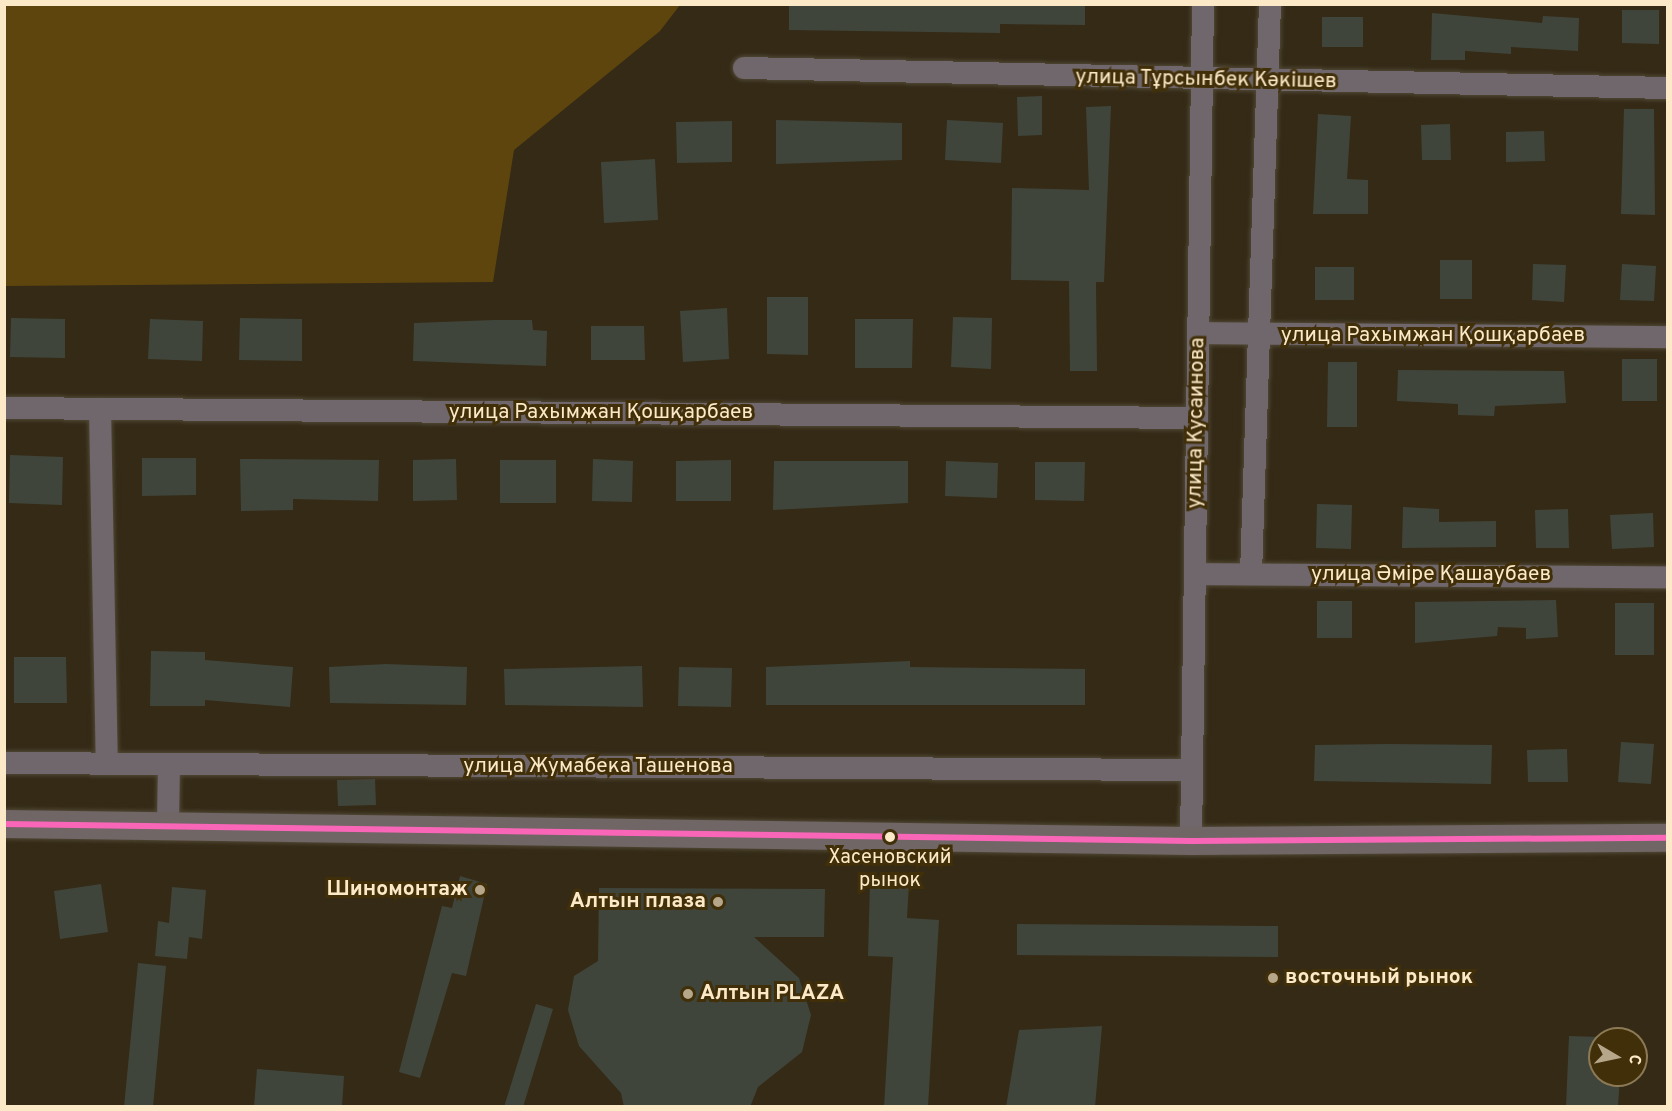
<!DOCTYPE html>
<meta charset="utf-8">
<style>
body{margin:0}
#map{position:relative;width:1672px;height:1111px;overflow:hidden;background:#342a16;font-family:Overpass,sans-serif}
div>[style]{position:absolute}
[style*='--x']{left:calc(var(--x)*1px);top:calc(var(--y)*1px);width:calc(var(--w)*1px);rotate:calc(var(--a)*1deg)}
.green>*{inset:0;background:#5e450d}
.building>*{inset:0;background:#40453b}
.roads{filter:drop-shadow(0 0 2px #514835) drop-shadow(0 0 2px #514835)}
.minor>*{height:22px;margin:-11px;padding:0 11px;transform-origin:11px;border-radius:11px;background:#6f676b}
.major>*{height:28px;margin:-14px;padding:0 14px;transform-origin:14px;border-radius:14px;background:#706666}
.bus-1>*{height:6px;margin:-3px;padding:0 3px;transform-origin:3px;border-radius:3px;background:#fa66b7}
.dots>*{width:16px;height:16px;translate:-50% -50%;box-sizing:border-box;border:3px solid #412f09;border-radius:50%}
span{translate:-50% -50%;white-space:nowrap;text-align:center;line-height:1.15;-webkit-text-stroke:6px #412f09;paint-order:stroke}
.bus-label{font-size:20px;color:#fce9c8}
.street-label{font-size:21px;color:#fce9c8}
.poi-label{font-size:21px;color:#fce9c8;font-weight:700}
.right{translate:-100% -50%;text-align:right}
.left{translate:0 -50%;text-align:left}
.frame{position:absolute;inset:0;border:6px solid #fce9c8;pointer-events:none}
.north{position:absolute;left:1588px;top:1027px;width:60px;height:60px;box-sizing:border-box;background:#412f09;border:2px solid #8c7955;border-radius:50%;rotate:99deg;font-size:16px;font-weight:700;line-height:24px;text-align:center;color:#fce9c8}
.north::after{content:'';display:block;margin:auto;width:21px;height:27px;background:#b6a68a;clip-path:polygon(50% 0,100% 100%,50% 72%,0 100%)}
</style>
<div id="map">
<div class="green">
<i style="clip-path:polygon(4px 5px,5px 4px,680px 5px,660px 31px,514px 150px,493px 282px,5px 286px)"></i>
</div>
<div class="building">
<i style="clip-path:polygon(1085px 4px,1085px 25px,1000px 24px,1000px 33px,789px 30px,789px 5px)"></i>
<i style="clip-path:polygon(1622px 10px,1659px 10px,1659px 44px,1622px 43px)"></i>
<i style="clip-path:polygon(1432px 13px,1542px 23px,1543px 16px,1579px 18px,1578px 51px,1511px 47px,1511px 54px,1465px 51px,1465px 60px,1431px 60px)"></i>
<i style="clip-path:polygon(1322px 17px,1363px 17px,1363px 47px,1322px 47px)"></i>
<i style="clip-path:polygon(1042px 96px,1042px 135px,1018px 136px,1017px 97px)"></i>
<i style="clip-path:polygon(1111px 106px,1104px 282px,1096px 282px,1097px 371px,1070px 371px,1069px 281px,1011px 280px,1012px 188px,1089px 190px,1086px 107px)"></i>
<i style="clip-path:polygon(1624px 109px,1654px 109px,1655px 215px,1621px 214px)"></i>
<i style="clip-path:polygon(1318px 114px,1351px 116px,1347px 179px,1368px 180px,1368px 214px,1313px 214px)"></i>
<i style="clip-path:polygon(776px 120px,902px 123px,902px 160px,776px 164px)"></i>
<i style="clip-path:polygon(947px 120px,1003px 123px,1001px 163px,945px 160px)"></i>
<i style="clip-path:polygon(732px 121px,732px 162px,677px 163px,676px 122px)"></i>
<i style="clip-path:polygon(1450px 124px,1451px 160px,1422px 160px,1421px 125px)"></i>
<i style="clip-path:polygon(1544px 131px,1545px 161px,1506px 162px,1506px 132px)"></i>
<i style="clip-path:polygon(655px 159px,658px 220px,604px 223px,601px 162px)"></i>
<i style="clip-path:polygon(1440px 260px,1472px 260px,1472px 299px,1440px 299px)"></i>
<i style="clip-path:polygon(1533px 264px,1566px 265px,1564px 302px,1532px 300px)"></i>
<i style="clip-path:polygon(1622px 264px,1656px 266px,1654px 301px,1620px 300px)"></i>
<i style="clip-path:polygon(1315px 267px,1354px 267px,1354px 300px,1315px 300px)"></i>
<i style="clip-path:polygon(767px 297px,808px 297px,808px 355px,767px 354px)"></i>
<i style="clip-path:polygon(727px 308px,729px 359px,683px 362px,680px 311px)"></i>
<i style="clip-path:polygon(953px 317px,992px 318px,991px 369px,951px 367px)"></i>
<i style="clip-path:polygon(11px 318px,65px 319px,65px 358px,10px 357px)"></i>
<i style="clip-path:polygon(240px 318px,302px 319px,302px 361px,239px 360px)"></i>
<i style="clip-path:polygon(150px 319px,203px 321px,202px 361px,148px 359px)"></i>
<i style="clip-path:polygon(855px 319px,913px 319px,912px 368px,855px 368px)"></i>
<i style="clip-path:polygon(494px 320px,532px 320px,533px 330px,547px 331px,546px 366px,413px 361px,414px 323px)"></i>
<i style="clip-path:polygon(591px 326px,644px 326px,645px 360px,591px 360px)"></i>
<i style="clip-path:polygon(1622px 359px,1657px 359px,1657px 401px,1622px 401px)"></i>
<i style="clip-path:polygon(1328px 362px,1357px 362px,1357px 427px,1327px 427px)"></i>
<i style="clip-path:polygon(1398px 370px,1564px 371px,1566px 403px,1495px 406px,1494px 416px,1458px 415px,1458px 404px,1397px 401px)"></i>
<i style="clip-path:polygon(10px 455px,63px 457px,62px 505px,9px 503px)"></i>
<i style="clip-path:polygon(142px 458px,196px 458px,196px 495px,142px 496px)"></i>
<i style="clip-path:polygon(240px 459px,379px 460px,378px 501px,293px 499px,293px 510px,241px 511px)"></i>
<i style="clip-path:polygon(456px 459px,457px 500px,413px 501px,413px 460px)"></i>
<i style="clip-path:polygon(593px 459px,633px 461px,632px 502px,592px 501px)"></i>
<i style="clip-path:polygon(500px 460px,556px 460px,556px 503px,500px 503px)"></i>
<i style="clip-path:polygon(731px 460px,731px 501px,676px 501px,676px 461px)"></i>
<i style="clip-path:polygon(774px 461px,908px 461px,908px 503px,773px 510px)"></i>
<i style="clip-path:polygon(946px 461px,998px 463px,997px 498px,945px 496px)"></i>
<i style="clip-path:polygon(1035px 462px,1085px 462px,1084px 501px,1035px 500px)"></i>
<i style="clip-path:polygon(1317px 504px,1352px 505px,1351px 549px,1316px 548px)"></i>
<i style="clip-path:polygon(1403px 507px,1439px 509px,1439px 522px,1496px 521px,1496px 547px,1402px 548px)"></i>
<i style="clip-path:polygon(1568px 509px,1569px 548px,1536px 548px,1535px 510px)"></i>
<i style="clip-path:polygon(1653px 513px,1654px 547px,1612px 549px,1610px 515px)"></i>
<i style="clip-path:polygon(1556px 600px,1558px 637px,1526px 639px,1526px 628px,1498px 627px,1497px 636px,1415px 643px,1415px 602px)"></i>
<i style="clip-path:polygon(1317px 601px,1352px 601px,1352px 638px,1317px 638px)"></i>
<i style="clip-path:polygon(1615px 603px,1654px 603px,1654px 655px,1615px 655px)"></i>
<i style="clip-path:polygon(151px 651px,205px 652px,205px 660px,293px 667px,290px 707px,205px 700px,205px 706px,150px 706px)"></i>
<i style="clip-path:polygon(14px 657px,66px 657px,67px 703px,14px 703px)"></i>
<i style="clip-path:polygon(910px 661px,910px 667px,1085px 669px,1085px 705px,766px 705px,766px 667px)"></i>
<i style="clip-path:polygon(386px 664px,467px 667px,466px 705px,330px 703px,329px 667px)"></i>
<i style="clip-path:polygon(642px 666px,643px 707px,505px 705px,504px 669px)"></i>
<i style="clip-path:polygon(679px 667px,732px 668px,731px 707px,678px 706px)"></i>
<i style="clip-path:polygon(1621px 742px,1654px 744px,1651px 784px,1618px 782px)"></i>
<i style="clip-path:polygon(1388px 744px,1492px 745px,1491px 784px,1314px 781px,1315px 745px)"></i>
<i style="clip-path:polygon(1567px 749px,1568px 782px,1528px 782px,1527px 750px)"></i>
<i style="clip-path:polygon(375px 779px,376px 805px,338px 806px,337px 780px)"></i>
<i style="clip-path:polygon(460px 876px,487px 884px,466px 976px,452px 973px,420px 1078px,399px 1072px,442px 906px,452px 908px)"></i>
<i style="clip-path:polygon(870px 882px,909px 884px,907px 918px,939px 920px,928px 1107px,884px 1107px,893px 957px,868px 956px)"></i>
<i style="clip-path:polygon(101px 884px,108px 932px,60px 939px,54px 891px)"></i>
<i style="clip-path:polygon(172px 887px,206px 890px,202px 939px,189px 937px,187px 959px,155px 956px,158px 921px,169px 923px)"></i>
<i style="clip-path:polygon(599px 888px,825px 889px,824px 937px,754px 937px,799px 978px,811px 1015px,802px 1052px,758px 1087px,750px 1107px,624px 1107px,621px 1093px,579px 1046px,568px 1010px,574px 976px,598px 961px)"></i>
<i style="clip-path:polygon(1017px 924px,1278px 926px,1278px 957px,1017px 955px)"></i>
<i style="clip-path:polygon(138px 963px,166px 966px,153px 1107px,124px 1107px)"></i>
<i style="clip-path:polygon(536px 1004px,553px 1009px,523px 1107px,504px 1107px)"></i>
<i style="clip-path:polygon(1102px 1026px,1095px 1107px,1006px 1107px,1019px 1030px)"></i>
<i style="clip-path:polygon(1569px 1036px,1600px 1037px,1600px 1075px,1620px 1075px,1618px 1107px,1566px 1107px)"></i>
<i style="clip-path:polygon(257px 1069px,344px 1076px,342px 1107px,254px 1107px)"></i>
</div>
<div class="roads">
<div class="minor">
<i style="--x:744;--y:68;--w:924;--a:1.24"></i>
<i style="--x:1198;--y:333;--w:470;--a:0.5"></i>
<i style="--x:4;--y:408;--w:1193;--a:0.48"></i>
<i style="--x:100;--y:409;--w:355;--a:88.9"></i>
<i style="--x:1195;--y:574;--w:473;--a:0.4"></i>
<i style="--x:1251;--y:574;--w:570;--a:-88.09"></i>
<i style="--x:4;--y:763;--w:1188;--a:0.34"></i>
<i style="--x:168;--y:826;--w:61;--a:-89.1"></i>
<i style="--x:1191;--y:841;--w:837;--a:-89.18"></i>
</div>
<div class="major">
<i style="--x:4;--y:824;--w:1187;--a:0.82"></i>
<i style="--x:1191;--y:841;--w:477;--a:-0.4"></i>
</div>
</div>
<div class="bus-1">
<i style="--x:4;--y:824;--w:1187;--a:0.82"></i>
<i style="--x:1191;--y:841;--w:477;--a:-0.4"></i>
</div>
<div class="dots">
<i style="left:890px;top:837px;background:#fce9c8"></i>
<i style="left:480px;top:890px;background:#b6a68a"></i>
<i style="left:718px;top:902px;background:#b6a68a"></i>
<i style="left:1273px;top:978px;background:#b6a68a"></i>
<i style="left:688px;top:994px;background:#b6a68a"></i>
</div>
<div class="bus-label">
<span style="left:890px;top:870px">Хасеновский<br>рынок</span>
</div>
<div class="street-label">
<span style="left:1206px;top:80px;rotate:1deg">улица Тұрсынбек Кәкішев</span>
<span style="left:1433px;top:336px">улица Рахымжан Қошқарбаев</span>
<span style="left:601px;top:413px">улица Рахымжан Қошқарбаев</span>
<span style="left:1197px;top:423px;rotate:-89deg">улица Кусаинова</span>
<span style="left:1431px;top:575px">улица Әміре Қашаубаев</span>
<span style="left:598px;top:767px">улица Жумабека Ташенова</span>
</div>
<div class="poi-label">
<span class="right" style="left:468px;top:890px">Шиномонтаж</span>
<span class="right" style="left:706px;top:902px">Алтын плаза</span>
<span class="left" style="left:1285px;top:978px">восточный рынок</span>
<span class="left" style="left:700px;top:994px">Алтын PLAZA</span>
</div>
<div class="frame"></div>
<div class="north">С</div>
</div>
